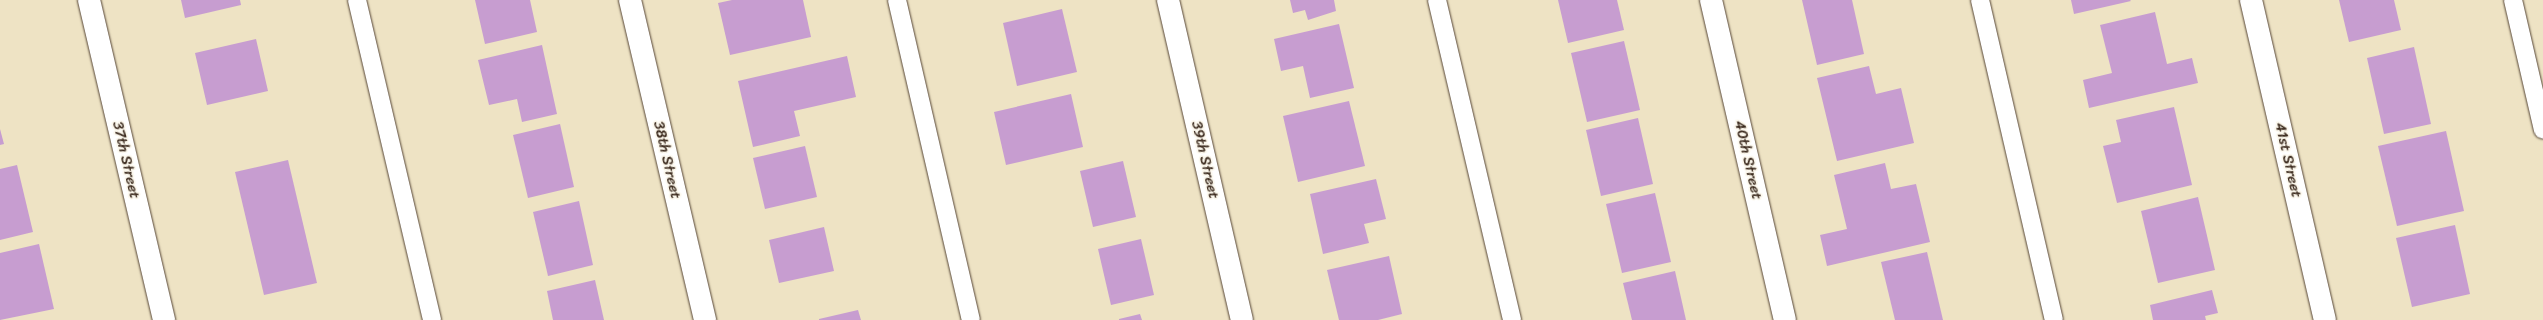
<!DOCTYPE html>
<style>
body{margin:0}
#map{position:relative;width:2543px;height:320px;overflow:hidden;background:#eee3c4;font-family:Sriracha,sans-serif}
div>[style]{position:absolute}
[style*='--x']{left:calc(var(--x)*1px);top:calc(var(--y)*1px);width:calc(var(--w)*1px);rotate:calc(var(--a)*1deg)}
.building>*{inset:0;background:#c79dd0}
.roads{filter:drop-shadow(0 0 1px #564637) drop-shadow(0 0 1px #564637)}
.lane>*{height:18px;margin:-9px;padding:0 9px;transform-origin:9px;border-radius:9px;background:#fff}
.street>*{height:22px;margin:-11px;padding:0 11px;transform-origin:11px;border-radius:11px;background:#fff}
span{translate:-50% -50%;white-space:nowrap;text-align:center;line-height:1.15;-webkit-text-stroke:3.5px #fbf7ec;paint-order:stroke}
.street-label{font-size:15px;color:#3b2a1e}
</style>
<div id="map">
<div class="building">
<i style="clip-path:polygon(181px 0,240px 0,241px 5px,185px 18px)"></i>
<i style="clip-path:polygon(475px 0,530px 0,537px 32px,485px 44px)"></i>
<i style="clip-path:polygon(732px 0,803px 0,811px 37px,730px 55px,718px 3px)"></i>
<i style="clip-path:polygon(1290px 0,1334px 0,1336px 11px,1308px 20px,1305px 10px,1293px 13px)"></i>
<i style="clip-path:polygon(1558px 0,1617px 0,1624px 30px,1568px 43px)"></i>
<i style="clip-path:polygon(1802px 0,1852px 0,1864px 54px,1817px 65px)"></i>
<i style="clip-path:polygon(2071px 0,2130px 0,2131px 1px,2074px 14px)"></i>
<i style="clip-path:polygon(2339px 0,2394px 0,2401px 30px,2349px 42px)"></i>
<i style="clip-path:polygon(1062px 9px,1077px 72px,1017px 86px,1003px 23px)"></i>
<i style="clip-path:polygon(2155px 12px,2167px 64px,2192px 58px,2198px 83px,2089px 108px,2083px 80px,2112px 73px,2100px 25px)"></i>
<i style="clip-path:polygon(1339px 24px,1354px 88px,1310px 98px,1303px 66px,1281px 71px,1274px 39px)"></i>
<i style="clip-path:polygon(256px 39px,268px 91px,207px 105px,195px 53px)"></i>
<i style="clip-path:polygon(1624px 41px,1640px 110px,1587px 122px,1571px 53px)"></i>
<i style="clip-path:polygon(542px 45px,557px 114px,522px 122px,517px 99px,489px 105px,478px 60px)"></i>
<i style="clip-path:polygon(2414px 47px,2431px 124px,2384px 134px,2367px 58px)"></i>
<i style="clip-path:polygon(847px 56px,856px 97px,794px 111px,800px 136px,753px 147px,738px 81px)"></i>
<i style="clip-path:polygon(1869px 66px,1876px 94px,1901px 88px,1914px 143px,1837px 161px,1817px 78px)"></i>
<i style="clip-path:polygon(1071px 94px,1083px 147px,1006px 165px,994px 112px)"></i>
<i style="clip-path:polygon(1349px 101px,1365px 166px,1298px 182px,1283px 116px)"></i>
<i style="clip-path:polygon(2174px 107px,2192px 185px,2117px 203px,2103px 146px,2121px 142px,2116px 120px)"></i>
<i style="clip-path:polygon(1638px 118px,1653px 184px,1601px 196px,1586px 130px)"></i>
<i style="clip-path:polygon(560px 124px,574px 187px,528px 198px,513px 135px)"></i>
<i style="clip-path:polygon(0 129px,4px 144px,0 145px)"></i>
<i style="clip-path:polygon(2446px 131px,2464px 211px,2397px 226px,2378px 146px)"></i>
<i style="clip-path:polygon(805px 146px,817px 197px,765px 209px,753px 158px)"></i>
<i style="clip-path:polygon(288px 160px,317px 283px,264px 295px,235px 172px)"></i>
<i style="clip-path:polygon(1123px 161px,1136px 217px,1093px 227px,1080px 171px)"></i>
<i style="clip-path:polygon(1885px 163px,1891px 189px,1916px 184px,1930px 242px,1827px 266px,1820px 235px,1847px 229px,1834px 175px)"></i>
<i style="clip-path:polygon(17px 165px,33px 232px,0 240px,0 169px)"></i>
<i style="clip-path:polygon(1376px 179px,1386px 219px,1364px 224px,1369px 243px,1323px 254px,1310px 194px)"></i>
<i style="clip-path:polygon(1655px 193px,1671px 262px,1622px 273px,1606px 204px)"></i>
<i style="clip-path:polygon(2198px 197px,2215px 270px,2158px 283px,2141px 211px)"></i>
<i style="clip-path:polygon(579px 201px,593px 265px,548px 276px,533px 212px)"></i>
<i style="clip-path:polygon(2455px 225px,2470px 294px,2412px 307px,2396px 238px)"></i>
<i style="clip-path:polygon(824px 227px,834px 271px,779px 283px,769px 240px)"></i>
<i style="clip-path:polygon(1141px 239px,1154px 295px,1111px 305px,1098px 249px)"></i>
<i style="clip-path:polygon(39px 244px,54px 309px,0 320px,0 253px)"></i>
<i style="clip-path:polygon(1927px 252px,1943px 320px,1895px 320px,1881px 262px)"></i>
<i style="clip-path:polygon(1389px 256px,1402px 314px,1378px 320px,1339px 320px,1327px 270px)"></i>
<i style="clip-path:polygon(1675px 271px,1686px 320px,1632px 320px,1623px 283px)"></i>
<i style="clip-path:polygon(595px 280px,604px 320px,553px 320px,547px 291px)"></i>
<i style="clip-path:polygon(2212px 290px,2218px 313px,2205px 316px,2206px 320px,2153px 320px,2150px 305px)"></i>
<i style="clip-path:polygon(858px 310px,861px 320px,819px 320px,819px 319px)"></i>
<i style="clip-path:polygon(1140px 314px,1142px 320px,1119px 320px,1119px 319px)"></i>
</div>
<div class="roads">
<div class="lane">
<i style="--x:357;--y:0;--w:329;--a:76.8"></i>
<i style="--x:897;--y:0;--w:328;--a:77"></i>
<i style="--x:1437;--y:0;--w:329;--a:76.8"></i>
<i style="--x:1980;--y:0;--w:328;--a:77"></i>
<i style="--x:2513;--y:0;--w:133;--a:77"></i>
</div>
<div class="street">
<i style="--x:89;--y:0;--w:329;--a:76.8"></i>
<i style="--x:630;--y:0;--w:329;--a:76.8"></i>
<i style="--x:1168;--y:0;--w:328;--a:77"></i>
<i style="--x:1711;--y:0;--w:328;--a:77"></i>
<i style="--x:2251;--y:0;--w:328;--a:77"></i>
</div>
</div>
<div class="street-label">
<span style="left:126px;top:160px;rotate:77deg">37th Street</span>
<span style="left:667px;top:160px;rotate:77deg">38th Street</span>
<span style="left:1205px;top:160px;rotate:77deg">39th Street</span>
<span style="left:1748px;top:160px;rotate:77deg">40th Street</span>
<span style="left:2288px;top:160px;rotate:77deg">41st Street</span>
</div>
</div>
